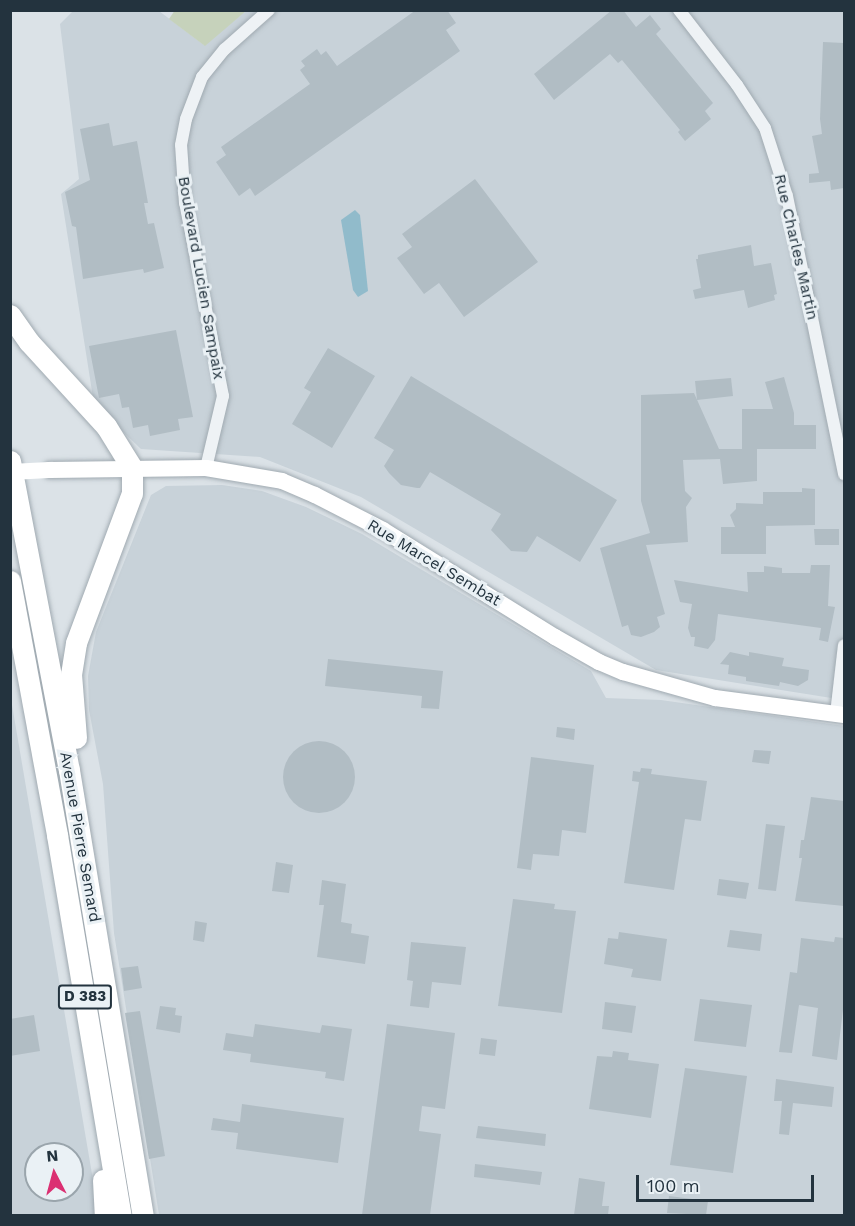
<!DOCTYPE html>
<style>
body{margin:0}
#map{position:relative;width:855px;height:1226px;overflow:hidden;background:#dbe2e7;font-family:"Work Sans",sans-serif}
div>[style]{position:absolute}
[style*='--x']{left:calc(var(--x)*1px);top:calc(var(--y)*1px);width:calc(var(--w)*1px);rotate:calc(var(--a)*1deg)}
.built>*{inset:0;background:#c8d2d9}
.green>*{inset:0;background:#c6d2bb}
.water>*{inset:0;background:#91bbcb}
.building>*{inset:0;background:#b1bdc4}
.round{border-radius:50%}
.roads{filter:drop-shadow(0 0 2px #a0aab1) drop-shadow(0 0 2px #a0aab1)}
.street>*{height:12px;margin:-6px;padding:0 6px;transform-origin:6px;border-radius:6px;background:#eef2f5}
.secondary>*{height:16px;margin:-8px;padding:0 8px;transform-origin:8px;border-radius:8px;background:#fff}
.highway>*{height:21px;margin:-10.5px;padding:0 10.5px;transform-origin:10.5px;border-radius:10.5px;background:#fff}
.secondary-bridge>*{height:16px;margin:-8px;padding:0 8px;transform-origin:8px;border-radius:8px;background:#fff}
span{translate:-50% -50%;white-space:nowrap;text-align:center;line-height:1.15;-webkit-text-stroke:6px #eaf1f5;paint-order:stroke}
.shield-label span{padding:2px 4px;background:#eaf1f5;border:2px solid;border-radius:4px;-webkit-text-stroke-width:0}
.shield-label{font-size:15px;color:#23333e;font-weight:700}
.street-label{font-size:16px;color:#23333e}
.frame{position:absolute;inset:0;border:12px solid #23333e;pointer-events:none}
.north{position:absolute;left:24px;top:1142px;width:60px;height:60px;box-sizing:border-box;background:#eaf1f5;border:2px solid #9aa5ac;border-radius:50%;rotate:354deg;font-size:16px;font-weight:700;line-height:24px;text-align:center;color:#23333e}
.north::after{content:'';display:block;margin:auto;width:21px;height:27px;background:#db3072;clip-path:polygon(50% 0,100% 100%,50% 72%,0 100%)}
.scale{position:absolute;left:636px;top:1175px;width:178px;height:27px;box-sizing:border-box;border:3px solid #23333e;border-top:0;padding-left:8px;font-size:18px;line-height:21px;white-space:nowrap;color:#23333e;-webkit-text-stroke:4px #eaf1f5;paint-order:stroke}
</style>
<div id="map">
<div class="built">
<i style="clip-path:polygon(73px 11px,159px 11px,204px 45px,246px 11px,844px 11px,844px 700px,656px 670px,361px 497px,260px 457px,141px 449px,94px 404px,61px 194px,79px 179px,60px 24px)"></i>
<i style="clip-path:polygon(222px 485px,262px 491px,306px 507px,362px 534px,591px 671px,606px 698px,661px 700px,844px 726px,844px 1215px,159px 1215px,114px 933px,103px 784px,89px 710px,88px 676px,96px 632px,151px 495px,166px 486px)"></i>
<i style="clip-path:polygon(evenodd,11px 699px,99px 1215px,11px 1215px,11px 699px,36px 1154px,72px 1154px,72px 1190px,36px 1190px,36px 1154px)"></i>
</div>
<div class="green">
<i style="clip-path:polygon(175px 10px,246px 10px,246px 11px,205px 46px,169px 19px)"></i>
</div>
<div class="water">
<i style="clip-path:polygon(355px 210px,360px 215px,368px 291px,358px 297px,353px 290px,341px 220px)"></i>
</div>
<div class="building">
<i style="clip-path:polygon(416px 10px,447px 10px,456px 23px,446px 30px,460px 51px,255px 196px,250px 188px,239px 196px,216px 162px,226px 155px,221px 147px,310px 84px,300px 70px,305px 66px,301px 61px,317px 49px,321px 55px,326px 51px,337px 66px)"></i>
<i style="clip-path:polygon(612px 10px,623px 10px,636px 27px,650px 15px,661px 29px,656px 34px,713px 103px,705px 111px,711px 119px,685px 141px,678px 132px,680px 130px,622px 60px,618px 63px,610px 54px,554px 100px,534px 74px)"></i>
<i style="clip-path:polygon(823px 42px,844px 43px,844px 188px,831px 190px,830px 181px,809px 183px,809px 174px,819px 173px,812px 136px,822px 134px,820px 119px)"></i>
<i style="clip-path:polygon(109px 123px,113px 146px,137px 141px,148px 203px,144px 203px,148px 224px,154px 223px,164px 268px,144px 273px,143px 269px,83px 279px,76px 227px,72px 226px,65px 192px,90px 180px,80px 129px)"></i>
<i style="clip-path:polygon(475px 179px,538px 262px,464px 317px,439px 283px,424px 294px,397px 258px,412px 247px,402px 234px)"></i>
<i style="clip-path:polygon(751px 245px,754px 266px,771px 263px,777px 294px,774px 295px,775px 300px,748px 308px,744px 290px,695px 299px,693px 290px,701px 288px,696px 259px,698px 259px,698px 255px)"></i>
<i style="clip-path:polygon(176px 330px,193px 417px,178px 419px,180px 430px,150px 436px,148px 425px,133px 428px,129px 407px,122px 408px,119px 394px,99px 398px,89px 346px)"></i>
<i style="clip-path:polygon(328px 348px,375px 376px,332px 448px,292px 424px,311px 392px,304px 388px)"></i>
<i style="clip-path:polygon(411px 376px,617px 500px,580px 562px,537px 536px,527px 552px,511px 551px,491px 530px,501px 514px,430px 472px,420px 488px,417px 488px,401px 485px,389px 473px,384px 466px,394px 450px,374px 438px)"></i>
<i style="clip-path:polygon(784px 377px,794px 413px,794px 425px,816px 425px,816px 449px,757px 449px,757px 481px,723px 484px,720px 459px,683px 460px,685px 491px,692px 498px,686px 507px,688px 542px,646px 545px,665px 614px,657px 617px,660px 627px,654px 632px,641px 637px,631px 635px,628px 625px,622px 627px,600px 548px,650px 533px,641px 501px,641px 395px,694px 393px,719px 449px,742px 449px,742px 409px,773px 409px,765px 382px)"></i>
<i style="clip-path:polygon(731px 378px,733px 396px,697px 400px,695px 381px)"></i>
<i style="clip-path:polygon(802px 488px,815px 489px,815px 525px,766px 526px,766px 554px,721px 554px,721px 527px,735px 527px,730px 515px,736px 509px,736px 503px,763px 504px,763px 492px,802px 492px)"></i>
<i style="clip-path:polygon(814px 529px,839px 529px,839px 545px,815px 545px)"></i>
<i style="clip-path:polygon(811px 565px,830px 565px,828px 606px,835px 607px,828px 642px,819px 640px,821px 628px,718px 614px,715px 640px,708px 649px,694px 646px,695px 637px,691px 637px,688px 628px,692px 604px,680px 602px,674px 580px,748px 592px,747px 572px,764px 572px,764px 566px,782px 568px,782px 573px,810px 573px)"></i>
<i style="clip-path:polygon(730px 652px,749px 656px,749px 652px,784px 658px,782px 666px,809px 670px,808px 680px,798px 686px,780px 682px,779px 686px,746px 681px,746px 677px,728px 674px,729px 665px,720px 664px)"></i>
<i style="clip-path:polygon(328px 659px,443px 671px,439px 709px,421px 708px,422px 696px,325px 686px)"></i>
<i style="clip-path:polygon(557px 727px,575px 729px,574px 740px,556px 737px)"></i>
<i class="round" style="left:283px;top:741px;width:72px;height:72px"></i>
<i style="clip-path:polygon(754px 750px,771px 751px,769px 764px,752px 762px)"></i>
<i style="clip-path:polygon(531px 757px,594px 765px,586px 833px,562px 830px,559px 856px,533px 854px,531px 870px,517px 868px)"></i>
<i style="clip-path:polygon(641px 768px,652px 769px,651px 774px,707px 781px,701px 821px,685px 819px,674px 890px,624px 883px,639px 782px,632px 781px,633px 771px,640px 772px)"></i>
<i style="clip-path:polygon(811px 797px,844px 801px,844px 906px,795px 901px,802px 858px,799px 858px,801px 840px,804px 840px)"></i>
<i style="clip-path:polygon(766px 824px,785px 826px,776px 891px,758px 889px)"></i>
<i style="clip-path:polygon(276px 862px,293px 865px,289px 893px,272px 891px)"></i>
<i style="clip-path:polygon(719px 879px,749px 883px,746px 899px,717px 895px)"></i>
<i style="clip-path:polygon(322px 880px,346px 884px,341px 922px,352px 924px,351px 933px,369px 936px,365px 964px,317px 957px,324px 905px,319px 905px)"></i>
<i style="clip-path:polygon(513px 899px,555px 904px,554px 909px,576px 911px,562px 1013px,498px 1006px)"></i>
<i style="clip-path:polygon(195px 921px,207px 923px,204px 942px,193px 940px)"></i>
<i style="clip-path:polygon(730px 930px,762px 934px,760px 951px,727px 947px)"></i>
<i style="clip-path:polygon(619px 932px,667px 939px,661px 981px,631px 977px,633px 969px,604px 964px,608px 938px,618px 939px)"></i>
<i style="clip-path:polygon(835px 937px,844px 938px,844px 1001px,837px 1060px,812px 1056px,818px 1008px,799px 1005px,792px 1053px,779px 1052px,790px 972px,797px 973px,801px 938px,834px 942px)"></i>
<i style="clip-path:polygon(411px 942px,466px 947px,461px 985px,432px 982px,429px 1008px,410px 1006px,413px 981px,407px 980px)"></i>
<i style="clip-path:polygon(138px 966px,142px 988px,124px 991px,121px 968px)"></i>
<i style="clip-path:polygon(700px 999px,752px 1005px,746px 1047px,694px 1041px)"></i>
<i style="clip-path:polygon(605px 1002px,636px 1006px,632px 1033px,602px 1029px)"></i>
<i style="clip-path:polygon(160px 1006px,176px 1008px,175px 1015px,182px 1016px,180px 1033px,156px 1029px)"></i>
<i style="clip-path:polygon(140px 1011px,165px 1156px,149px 1159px,125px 1013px)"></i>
<i style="clip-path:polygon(34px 1015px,40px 1051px,10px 1056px,10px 1019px)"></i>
<i style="clip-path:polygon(255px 1024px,320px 1033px,322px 1025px,352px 1029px,344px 1081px,325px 1078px,326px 1072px,250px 1062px,251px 1054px,223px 1050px,226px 1033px,253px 1037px)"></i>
<i style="clip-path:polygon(387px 1024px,455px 1033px,445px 1109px,422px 1106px,419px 1131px,441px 1134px,430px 1215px,362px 1215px)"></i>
<i style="clip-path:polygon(481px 1038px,497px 1040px,495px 1056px,479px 1054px)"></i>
<i style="clip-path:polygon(613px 1051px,629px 1053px,628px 1060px,659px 1064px,651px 1118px,589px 1109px,597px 1056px,612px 1057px)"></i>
<i style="clip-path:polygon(685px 1068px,747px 1076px,733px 1173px,670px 1165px)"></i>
<i style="clip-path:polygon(776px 1079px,834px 1087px,832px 1107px,793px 1103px,789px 1135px,779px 1134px,782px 1101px,774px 1101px)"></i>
<i style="clip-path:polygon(242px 1104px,344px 1118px,338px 1163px,236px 1149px,238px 1133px,211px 1130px,213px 1118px,240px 1122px)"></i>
<i style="clip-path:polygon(478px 1126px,546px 1134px,545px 1146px,476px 1138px)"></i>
<i style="clip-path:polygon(475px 1164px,542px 1172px,540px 1185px,474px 1177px)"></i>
<i style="clip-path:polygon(579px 1178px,605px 1182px,602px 1206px,609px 1206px,608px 1215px,574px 1215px)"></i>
<i style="clip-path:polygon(669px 1196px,708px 1201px,706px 1215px,667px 1213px)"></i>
</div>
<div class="roads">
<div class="street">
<i style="--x:679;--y:10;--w:95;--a:52.3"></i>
<i style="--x:737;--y:85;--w:51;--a:56.9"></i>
<i style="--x:765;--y:128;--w:71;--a:72.1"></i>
<i style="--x:787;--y:196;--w:284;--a:78.4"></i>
<i style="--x:206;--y:468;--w:74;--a:-76.7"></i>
<i style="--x:223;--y:396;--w:197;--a:-101.1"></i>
<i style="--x:185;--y:203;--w:58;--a:-93.9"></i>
<i style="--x:181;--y:145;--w:26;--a:-79"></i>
<i style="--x:186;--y:119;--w:45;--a:-69.1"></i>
<i style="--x:202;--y:77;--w:36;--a:-51"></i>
<i style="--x:225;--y:49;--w:59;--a:-41.6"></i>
<i style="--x:836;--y:714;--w:69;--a:-83.4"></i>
</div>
<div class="secondary">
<i style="--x:50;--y:470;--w:156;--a:-0.7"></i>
<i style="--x:206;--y:468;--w:77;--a:9.7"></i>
<i style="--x:282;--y:481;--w:36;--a:23"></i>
<i style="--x:315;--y:495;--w:76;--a:27.2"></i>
<i style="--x:383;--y:530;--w:203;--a:31.9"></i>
<i style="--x:555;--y:637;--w:51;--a:29.6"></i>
<i style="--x:599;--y:662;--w:26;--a:23"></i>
<i style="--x:623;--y:672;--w:96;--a:15.8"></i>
<i style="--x:715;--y:698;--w:130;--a:7.5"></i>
</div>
<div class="highway">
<i style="--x:10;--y:315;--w:33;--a:55"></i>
<i style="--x:29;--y:342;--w:114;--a:47.5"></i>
<i style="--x:106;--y:426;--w:49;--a:58.2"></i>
<i style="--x:132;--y:468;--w:25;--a:90"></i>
<i style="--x:132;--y:493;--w:160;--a:110.5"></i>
<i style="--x:76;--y:643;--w:31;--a:99"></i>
<i style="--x:71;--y:674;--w:64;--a:85.5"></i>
<i style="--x:10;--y:461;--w:315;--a:79.2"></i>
<i style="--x:69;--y:770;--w:452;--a:80.6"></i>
<i style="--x:10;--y:581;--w:258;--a:79.5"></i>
<i style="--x:57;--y:835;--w:386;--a:80.5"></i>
<i style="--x:103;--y:1180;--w:36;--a:87"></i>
</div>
</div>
<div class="secondary-bridge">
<i style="--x:10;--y:472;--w:40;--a:-2.9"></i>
</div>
<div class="shield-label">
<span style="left:85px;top:997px">D 383</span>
</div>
<div class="street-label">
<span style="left:796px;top:247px;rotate:77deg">Rue Charles Martin</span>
<span style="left:201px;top:278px;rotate:80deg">Boulevard Lucien Sampaix</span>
<span style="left:434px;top:563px;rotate:31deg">Rue Marcel Sembat</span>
<span style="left:80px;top:837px;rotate:80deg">Avenue Pierre Semard</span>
</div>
<div class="frame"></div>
<div class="north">N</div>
<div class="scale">100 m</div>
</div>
